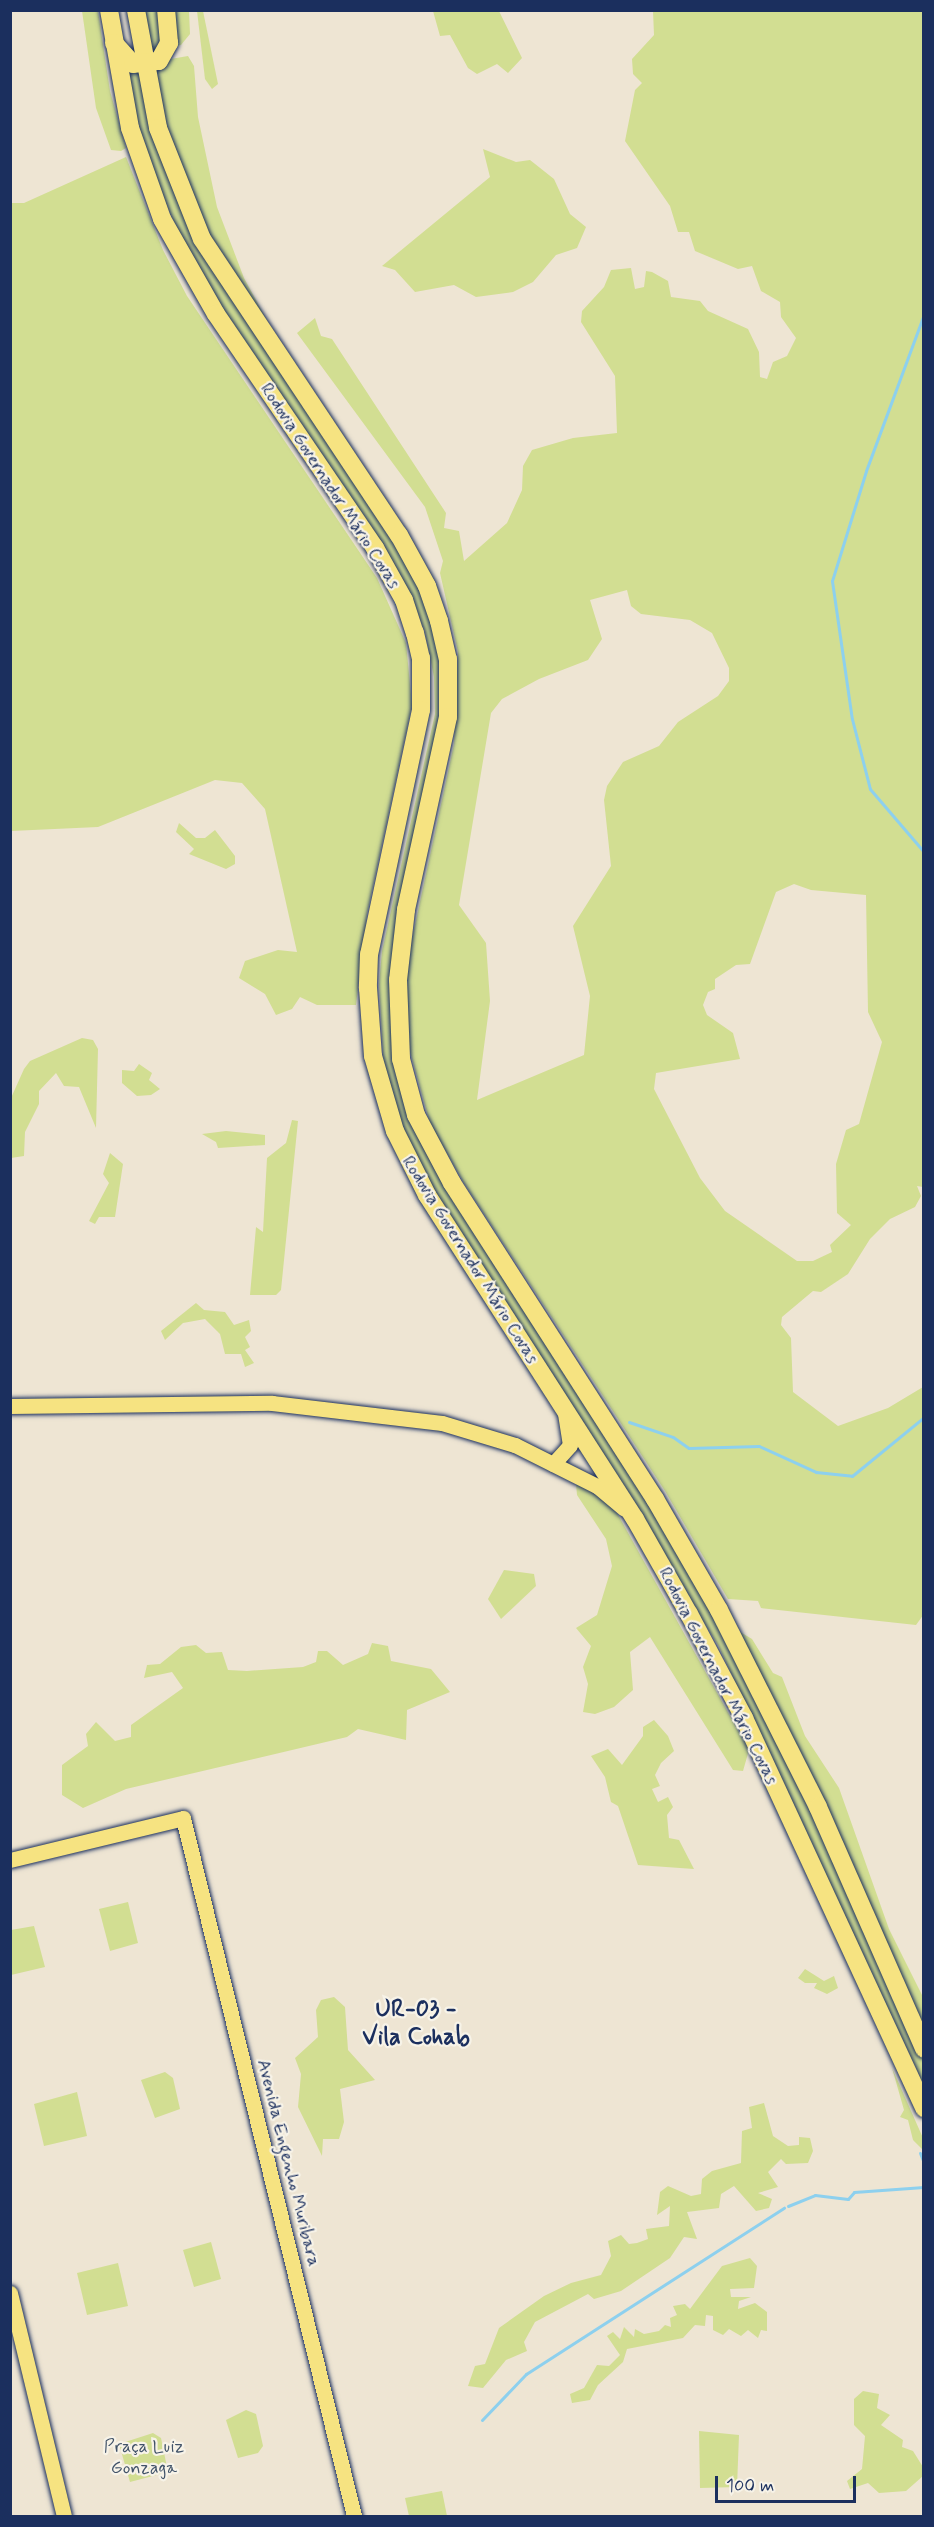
<!DOCTYPE html>
<meta charset="utf-8">
<style>
body{margin:0}
#map{position:relative;width:934px;height:2527px;overflow:hidden;background:#eee5d3;font-family:Mynerve,sans-serif}
div>[style]{position:absolute}
[style*='--x']{left:calc(var(--x)*1px);top:calc(var(--y)*1px);width:calc(var(--w)*1px);rotate:calc(var(--a)*1deg)}
.green>*{inset:0;background:#d2de92}
.stream>*{height:3px;margin:-1.5px;padding:0 1.5px;transform-origin:1.5px;border-radius:1.5px;background:#8dd0ee}
.roads{filter:drop-shadow(0 0 2px #1b2f5e) drop-shadow(0 0 2px #1b2f5e)}
.major>*{height:15px;margin:-7.5px;padding:0 7.5px;transform-origin:7.5px;border-radius:7.5px;background:#f6e381}
.highway>*{height:18px;margin:-9px;padding:0 9px;transform-origin:9px;border-radius:9px;background:#f6e381}
span{translate:-50% -50%;white-space:nowrap;text-align:center;line-height:1.15;-webkit-text-stroke:4.5px #f7f3e8;paint-order:stroke}
.street-label{font-size:18px;color:#1b2f5e}
.park-label{font-size:18px;color:#405268}
.district-label{font-size:24px;color:#1b2f5e;font-weight:700}
.frame{position:absolute;inset:0;border:12px solid #1b2f5e;pointer-events:none}
.scale{position:absolute;left:715px;top:2476px;width:141px;height:27px;box-sizing:border-box;border:3px solid #1b2f5e;border-top:0;padding-left:8px;font-size:18px;line-height:21px;white-space:nowrap;color:#1b2f5e;-webkit-text-stroke:4px #f7f3e8;paint-order:stroke}
</style>
<div id="map">
<div class="green">
<i style="clip-path:polygon(82px 11px,98px 11px,110px 91px,126px 148px,121px 151px,111px 150px,96px 108px)"></i>
<i style="clip-path:polygon(144px 11px,162px 11px,164px 43px,149px 58px)"></i>
<i style="clip-path:polygon(169px 11px,189px 11px,190px 34px,181px 45px,176px 46px)"></i>
<i style="clip-path:polygon(197px 11px,203px 11px,218px 84px,212px 89px,205px 79px)"></i>
<i style="clip-path:polygon(433px 11px,499px 11px,522px 58px,508px 73px,497px 64px,477px 74px,468px 68px,450px 35px,440px 36px)"></i>
<i style="clip-path:polygon(evenodd,653px 11px,923px 11px,923px 1187px,917px 1186px,921px 1196px,915px 1207px,890px 1219px,870px 1239px,848px 1274px,821px 1292px,813px 1291px,782px 1317px,781px 1325px,791px 1338px,793px 1392px,838px 1426px,888px 1408px,923px 1387px,924px 1614px,916px 1625px,769px 1609px,761px 1608px,758px 1601px,728px 1599px,665px 1491px,464px 1183px,430px 1123px,407px 1041px,407px 962px,454px 744px,458px 652px,440px 573px,443px 561px,425px 507px,297px 333px,315px 318px,321px 336px,332px 339px,446px 513px,444px 528px,459px 531px,464px 561px,507px 523px,522px 490px,523px 466px,532px 450px,573px 438px,617px 433px,615px 376px,581px 322px,582px 311px,604px 287px,611px 270px,631px 268px,635px 289px,644px 287px,646px 271px,652px 272px,668px 281px,671px 297px,700px 301px,708px 311px,748px 329px,759px 352px,760px 377px,767px 379px,773px 362px,787px 356px,796px 338px,781px 317px,780px 302px,761px 291px,752px 266px,738px 269px,695px 251px,689px 232px,678px 232px,670px 206px,625px 141px,635px 90px,642px 83px,633px 74px,632px 59px,654px 35px,653px 11px,627px 590px,631px 606px,641px 614px,690px 620px,712px 633px,729px 668px,729px 681px,718px 696px,678px 722px,659px 746px,623px 762px,607px 786px,604px 800px,611px 866px,573px 926px,590px 996px,584px 1055px,477px 1100px,490px 1001px,486px 943px,459px 905px,491px 713px,502px 699px,539px 679px,588px 660px,602px 639px,590px 600px,627px 590px,653px 11px,794px 884px,811px 890px,866px 895px,868px 1012px,882px 1042px,859px 1124px,846px 1130px,836px 1164px,837px 1213px,851px 1225px,830px 1245px,832px 1252px,813px 1261px,797px 1261px,725px 1211px,700px 1178px,654px 1089px,656px 1073px,740px 1059px,733px 1033px,707px 1015px,703px 1005px,708px 992px,715px 989px,715px 979px,736px 965px,750px 964px,776px 892px,794px 884px)"></i>
<i style="clip-path:polygon(188px 56px,194px 66px,198px 117px,217px 207px,244px 278px,274px 333px,215px 255px,174px 158px,152px 70px,165px 60px)"></i>
<i style="clip-path:polygon(123px 66px,138px 71px,194px 235px,430px 596px,450px 687px,395px 991px,405px 1091px,719px 1612px,769px 1712px,923px 2059px,923px 2083px,718px 1645px,435px 1192px,401px 1126px,384px 1070px,379px 984px,382px 951px,435px 714px,434px 677px,425px 632px,409px 594px,194px 266px,150px 168px)"></i>
<i style="clip-path:polygon(483px 149px,516px 162px,530px 160px,554px 179px,570px 214px,586px 227px,577px 248px,556px 255px,533px 282px,513px 292px,476px 297px,454px 285px,415px 292px,395px 270px,382px 266px,490px 177px)"></i>
<i style="clip-path:polygon(126px 157px,163px 250px,187px 296px,377px 578px,406px 643px,412px 705px,367px 914px,356px 1005px,317px 1005px,300px 997px,292px 1009px,276px 1015px,265px 994px,239px 978px,245px 961px,278px 950px,297px 952px,265px 809px,242px 783px,215px 780px,98px 827px,11px 831px,11px 203px,24px 203px)"></i>
<i style="clip-path:polygon(179px 823px,196px 838px,205px 838px,215px 830px,235px 856px,235px 864px,226px 869px,189px 854px,194px 849px,176px 832px)"></i>
<i style="clip-path:polygon(82px 1038px,93px 1040px,98px 1049px,96px 1128px,79px 1087px,64px 1086px,56px 1073px,39px 1091px,39px 1104px,25px 1132px,24px 1156px,11px 1158px,11px 1098px,24px 1069px,30px 1061px)"></i>
<i style="clip-path:polygon(139px 1064px,152px 1073px,149px 1080px,160px 1089px,151px 1095px,137px 1096px,122px 1083px,122px 1070px,134px 1071px)"></i>
<i style="clip-path:polygon(292px 1120px,298px 1121px,281px 1290px,276px 1295px,250px 1295px,256px 1227px,263px 1232px,267px 1158px,286px 1143px)"></i>
<i style="clip-path:polygon(226px 1131px,265px 1135px,265px 1145px,218px 1148px,216px 1142px,202px 1134px)"></i>
<i style="clip-path:polygon(110px 1153px,123px 1164px,115px 1217px,99px 1217px,95px 1224px,89px 1221px,109px 1183px,103px 1174px)"></i>
<i style="clip-path:polygon(196px 1303px,204px 1310px,225px 1312px,234px 1325px,249px 1320px,251px 1331px,245px 1337px,250px 1347px,245px 1350px,254px 1363px,245px 1367px,241px 1354px,225px 1354px,220px 1334px,205px 1319px,183px 1323px,165px 1340px,161px 1331px)"></i>
<i style="clip-path:polygon(576px 1484px,604px 1496px,617px 1513px,749px 1750px,743px 1771px,733px 1770px,650px 1637px,630px 1652px,633px 1690px,614px 1707px,595px 1714px,583px 1712px,588px 1684px,583px 1667px,591px 1646px,576px 1628px,597px 1615px,612px 1566px,606px 1539px,577px 1495px)"></i>
<i style="clip-path:polygon(504px 1570px,534px 1574px,536px 1586px,501px 1619px,488px 1599px)"></i>
<i style="clip-path:polygon(737px 1630px,752px 1639px,773px 1673px,782px 1677px,805px 1736px,839px 1788px,889px 1929px,923px 1997px,923px 2038px)"></i>
<i style="clip-path:polygon(372px 1643px,388px 1646px,391px 1661px,431px 1669px,450px 1692px,407px 1710px,406px 1740px,358px 1729px,347px 1737px,126px 1789px,83px 1808px,62px 1795px,62px 1765px,88px 1746px,86px 1734px,96px 1722px,115px 1741px,131px 1737px,131px 1725px,183px 1688px,172px 1672px,144px 1678px,147px 1665px,160px 1664px,181px 1647px,196px 1645px,206px 1653px,222px 1652px,228px 1670px,247px 1671px,303px 1667px,316px 1662px,318px 1651px,327px 1651px,343px 1665px,368px 1654px)"></i>
<i style="clip-path:polygon(654px 1720px,668px 1736px,674px 1751px,661px 1763px,655px 1775px,660px 1786px,652px 1789px,658px 1802px,668px 1797px,673px 1807px,667px 1815px,669px 1838px,679px 1840px,694px 1869px,638px 1865px,618px 1806px,611px 1802px,605px 1777px,591px 1756px,608px 1749px,622px 1765px,643px 1736px,643px 1727px)"></i>
<i style="clip-path:polygon(128px 1902px,138px 1943px,110px 1951px,99px 1909px)"></i>
<i style="clip-path:polygon(34px 1926px,45px 1967px,11px 1975px,11px 1930px)"></i>
<i style="clip-path:polygon(805px 1969px,824px 1981px,834px 1976px,838px 1988px,827px 1994px,814px 1988px,817px 1983px,805px 1983px,798px 1978px)"></i>
<i style="clip-path:polygon(334px 1997px,345px 2007px,348px 2050px,375px 2080px,340px 2089px,344px 2122px,339px 2139px,323px 2139px,322px 2156px,298px 2107px,301px 2074px,295px 2058px,318px 2037px,316px 2010px,321px 2000px)"></i>
<i style="clip-path:polygon(892px 2068px,923px 2138px,923px 2150px,913px 2140px,908px 2120px,900px 2117px,904px 2110px)"></i>
<i style="clip-path:polygon(165px 2072px,173px 2078px,180px 2109px,155px 2118px,141px 2080px)"></i>
<i style="clip-path:polygon(77px 2092px,87px 2136px,44px 2146px,34px 2104px)"></i>
<i style="clip-path:polygon(764px 2103px,773px 2136px,788px 2146px,799px 2145px,799px 2137px,810px 2138px,813px 2151px,808px 2163px,786px 2164px,781px 2159px,768px 2172px,778px 2187px,758px 2193px,772px 2199px,769px 2208px,756px 2211px,734px 2186px,721px 2194px,719px 2208px,687px 2212px,697px 2239px,684px 2237px,670px 2258px,621px 2291px,594px 2299px,588px 2294px,535px 2322px,524px 2342px,527px 2351px,506px 2360px,483px 2388px,468px 2386px,475px 2366px,485px 2364px,499px 2328px,544px 2296px,571px 2283px,601px 2275px,611px 2256px,608px 2241px,621px 2235px,629px 2244px,637px 2243px,648px 2239px,646px 2229px,669px 2226px,670px 2206px,657px 2215px,660px 2192px,668px 2186px,691px 2196px,701px 2194px,702px 2179px,712px 2171px,741px 2163px,742px 2131px,752px 2128px,749px 2107px)"></i>
<i style="clip-path:polygon(211px 2242px,221px 2279px,194px 2287px,183px 2250px)"></i>
<i style="clip-path:polygon(750px 2258px,757px 2266px,754px 2288px,730px 2289px,731px 2297px,751px 2297px,739px 2301px,738px 2309px,755px 2303px,767px 2312px,767px 2331px,761px 2330px,758px 2338px,748px 2330px,741px 2336px,729px 2329px,723px 2335px,713px 2330px,713px 2316px,706px 2315px,705px 2326px,695px 2325px,683px 2338px,627px 2349px,623px 2362px,598px 2385px,590px 2400px,572px 2403px,570px 2394px,584px 2388px,597px 2365px,609px 2366px,620px 2355px,607px 2336px,613px 2332px,620px 2339px,624px 2327px,634px 2337px,635px 2329px,644px 2334px,659px 2331px,665px 2325px,671px 2327px,670px 2318px,677px 2315px,673px 2306px,685px 2304px,690px 2309px,722px 2266px)"></i>
<i style="clip-path:polygon(118px 2263px,128px 2306px,87px 2315px,77px 2273px)"></i>
<i style="clip-path:polygon(863px 2391px,879px 2394px,877px 2408px,890px 2415px,881px 2425px,903px 2440px,902px 2447px,913px 2451px,923px 2467px,923px 2476px,906px 2491px,879px 2493px,868px 2483px,850px 2489px,847px 2481px,862px 2469px,865px 2436px,854px 2425px,854px 2399px)"></i>
<i style="clip-path:polygon(246px 2410px,256px 2414px,263px 2446px,258px 2453px,238px 2458px,226px 2420px)"></i>
<i style="clip-path:polygon(699px 2431px,739px 2435px,737px 2487px,700px 2488px)"></i>
<i style="clip-path:polygon(153px 2433px,161px 2438px,168px 2472px,130px 2482px,119px 2444px)"></i>
<i style="clip-path:polygon(442px 2491px,447px 2516px,409px 2516px,405px 2498px)"></i>
</div>
<div class="stream">
<i style="--x:924;--y:314;--w:167;--a:110.3"></i>
<i style="--x:866;--y:471;--w:115;--a:107.2"></i>
<i style="--x:832;--y:581;--w:139;--a:81.8"></i>
<i style="--x:852;--y:719;--w:72;--a:75.6"></i>
<i style="--x:870;--y:789;--w:83;--a:49.4"></i>
<i style="--x:629;--y:1422;--w:46;--a:18.8"></i>
<i style="--x:673;--y:1437;--w:19;--a:35"></i>
<i style="--x:689;--y:1448;--w:70;--a:-1.6"></i>
<i style="--x:759;--y:1446;--w:63;--a:24.5"></i>
<i style="--x:816;--y:1472;--w:36;--a:6"></i>
<i style="--x:852;--y:1476;--w:93;--a:-39.3"></i>
<i style="--x:920;--y:2153;--w:11;--a:68"></i>
<i style="--x:788;--y:2206;--w:29;--a:-22"></i>
<i style="--x:815;--y:2195;--w:33;--a:7"></i>
<i style="--x:848;--y:2199;--w:9;--a:-49"></i>
<i style="--x:854;--y:2192;--w:70;--a:-4.1"></i>
<i style="--x:482;--y:2420;--w:64;--a:-46.3"></i>
<i style="--x:526;--y:2374;--w:307;--a:-32.8"></i>
</div>
<div class="roads">
<div class="major">
<i style="--x:10;--y:1406;--w:262;--a:-0.7"></i>
<i style="--x:272;--y:1403;--w:171;--a:6.7"></i>
<i style="--x:442;--y:1423;--w:76;--a:16.8"></i>
<i style="--x:515;--y:1445;--w:92;--a:26.6"></i>
<i style="--x:597;--y:1486;--w:35;--a:40"></i>
<i style="--x:553;--y:1464;--w:25;--a:-48"></i>
<i style="--x:570;--y:1445;--w:30;--a:-99"></i>
<i style="--x:10;--y:1860;--w:178;--a:-13.6"></i>
<i style="--x:183;--y:1818;--w:719;--a:76.23"></i>
<i style="--x:10;--y:2293;--w:229;--a:76.4"></i>
</div>
<div class="highway">
<i style="--x:109;--y:10;--w:120;--a:79.9"></i>
<i style="--x:130;--y:128;--w:96;--a:70.6"></i>
<i style="--x:162;--y:219;--w:109;--a:60.4"></i>
<i style="--x:216;--y:314;--w:283;--a:55.8"></i>
<i style="--x:375;--y:548;--w:60;--a:60.9"></i>
<i style="--x:404;--y:600;--w:35;--a:72"></i>
<i style="--x:415;--y:633;--w:26;--a:77"></i>
<i style="--x:421;--y:658;--w:52;--a:90"></i>
<i style="--x:421;--y:710;--w:249;--a:102"></i>
<i style="--x:369;--y:954;--w:34;--a:92"></i>
<i style="--x:368;--y:988;--w:68;--a:85.8"></i>
<i style="--x:373;--y:1056;--w:78;--a:73.7"></i>
<i style="--x:395;--y:1131;--w:72;--a:63.4"></i>
<i style="--x:427;--y:1195;--w:385;--a:57.3"></i>
<i style="--x:635;--y:1519;--w:109;--a:60.4"></i>
<i style="--x:689;--y:1614;--w:118;--a:62.1"></i>
<i style="--x:744;--y:1718;--w:430;--a:65.2"></i>
<i style="--x:136;--y:10;--w:120;--a:79.4"></i>
<i style="--x:158;--y:128;--w:119;--a:68.4"></i>
<i style="--x:202;--y:239;--w:356;--a:56.4"></i>
<i style="--x:399;--y:535;--w:58;--a:61.2"></i>
<i style="--x:427;--y:586;--w:37;--a:71"></i>
<i style="--x:439;--y:621;--w:39;--a:77"></i>
<i style="--x:448;--y:659;--w:58;--a:90"></i>
<i style="--x:448;--y:717;--w:198;--a:102.3"></i>
<i style="--x:406;--y:910;--w:70;--a:96.5"></i>
<i style="--x:398;--y:980;--w:79;--a:87.8"></i>
<i style="--x:401;--y:1059;--w:58;--a:75"></i>
<i style="--x:416;--y:1115;--w:77;--a:62.1"></i>
<i style="--x:452;--y:1183;--w:376;--a:57.3"></i>
<i style="--x:655;--y:1499;--w:128;--a:60"></i>
<i style="--x:719;--y:1610;--w:220;--a:63.3"></i>
<i style="--x:818;--y:1807;--w:264;--a:66.3"></i>
<i style="--x:114;--y:43;--w:28;--a:48"></i>
<i style="--x:133;--y:64;--w:26;--a:-7"></i>
<i style="--x:159;--y:61;--w:21;--a:-61"></i>
<i style="--x:169;--y:43;--w:33;--a:-95"></i>
</div>
</div>
<div class="street-label">
<span style="left:330px;top:486px;rotate:57deg">Rodovia Governador Mário Covas</span>
<span style="left:470px;top:1260px;rotate:58deg">Rodovia Governador Mário Covas</span>
<span style="left:718px;top:1676px;rotate:63deg">Rodovia Governador Mário Covas</span>
<span style="left:288px;top:2163px;rotate:76deg">Avenida Engenho Muribara</span>
</div>
<div class="park-label">
<span style="left:144px;top:2458px">Praça Luiz<br>Gonzaga</span>
</div>
<div class="district-label">
<span style="left:416px;top:2024px">UR-03 -<br>Vila Cohab</span>
</div>
<div class="frame"></div>
<div class="scale">100 m</div>
</div>
